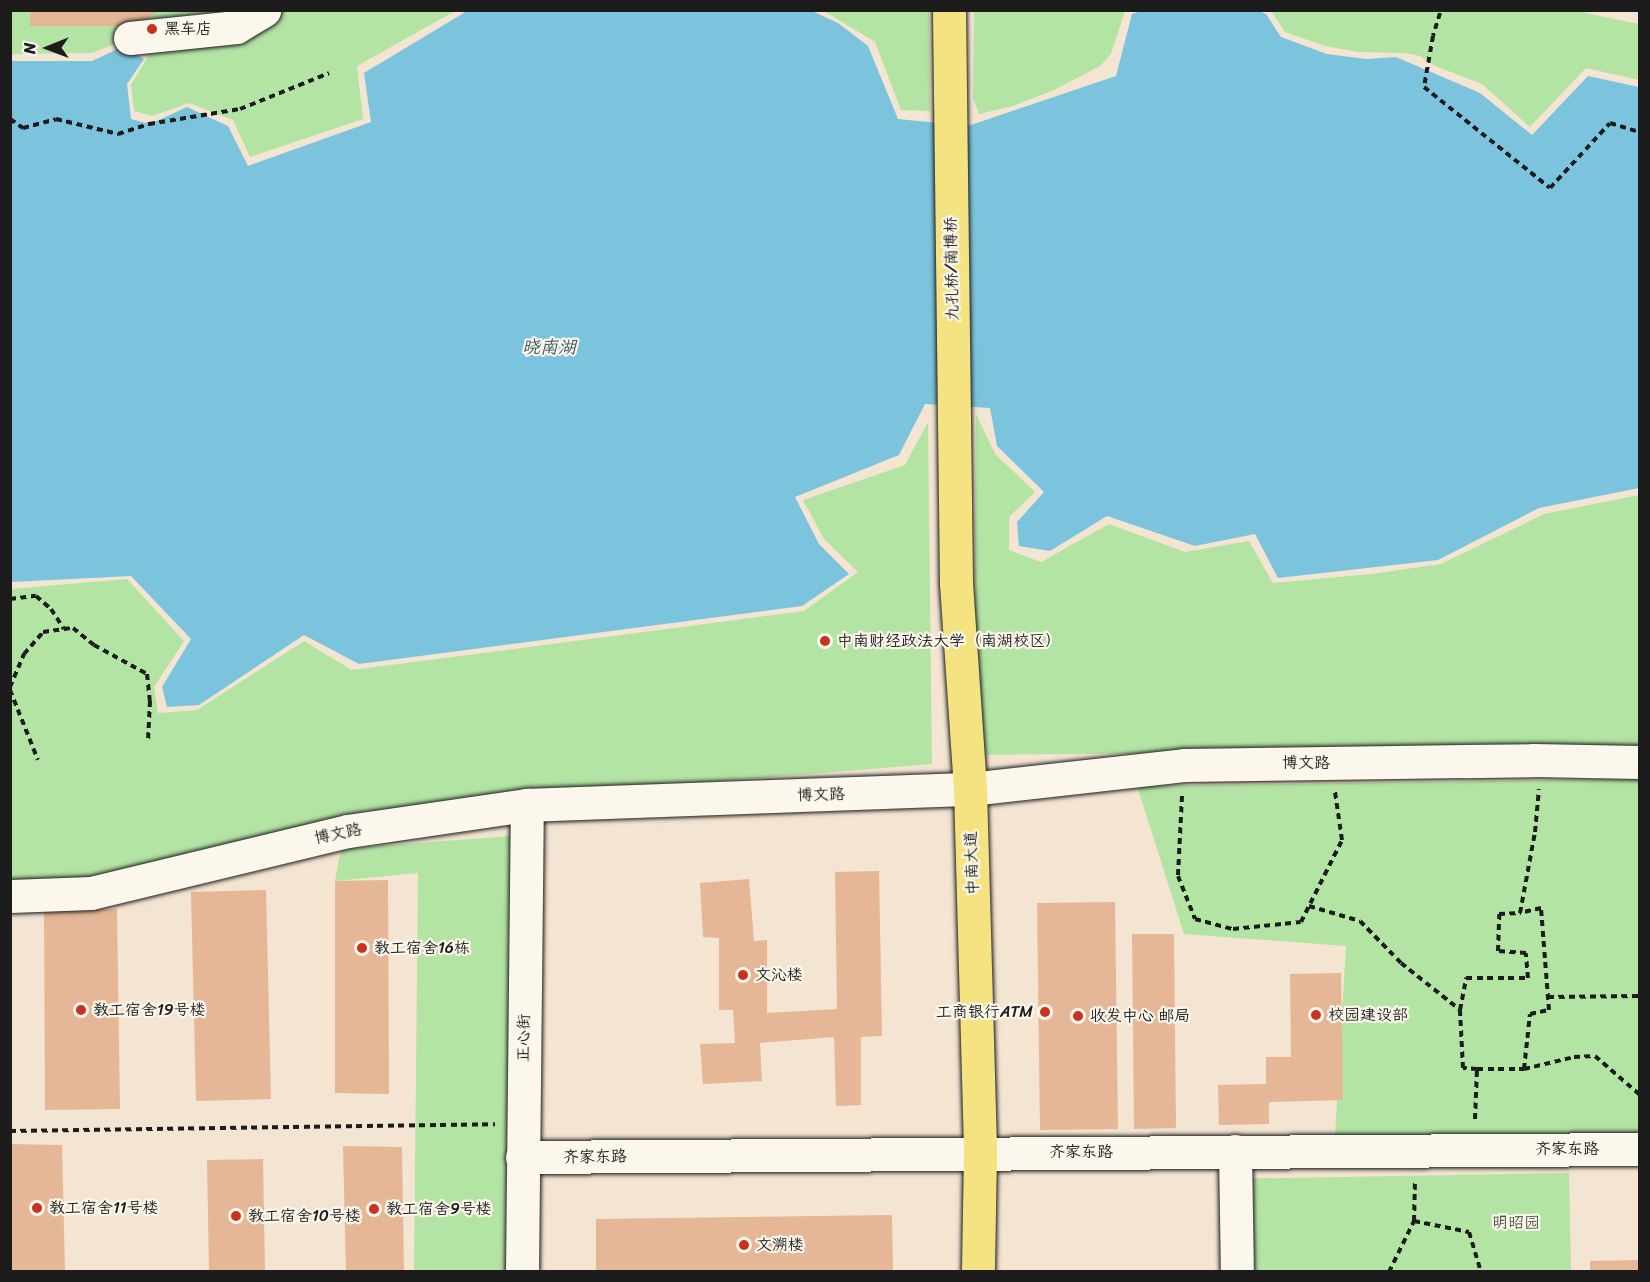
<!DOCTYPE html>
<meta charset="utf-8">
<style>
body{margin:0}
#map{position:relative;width:1650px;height:1282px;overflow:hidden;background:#fbf7ec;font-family:Sriracha,"LXGW WenKai TC",sans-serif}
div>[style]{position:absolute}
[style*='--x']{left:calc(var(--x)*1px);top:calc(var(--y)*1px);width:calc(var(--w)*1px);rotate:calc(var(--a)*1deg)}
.built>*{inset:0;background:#f4e4d2}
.green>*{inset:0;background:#b3e4a4}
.water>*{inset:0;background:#7cc4dd}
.building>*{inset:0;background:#e5b796}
.path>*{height:4px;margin-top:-2px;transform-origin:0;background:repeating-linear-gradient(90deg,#1c1c1c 0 6px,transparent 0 10.5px)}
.roads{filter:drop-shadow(0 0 2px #1c1c1c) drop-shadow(0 0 2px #1c1c1c)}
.minor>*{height:33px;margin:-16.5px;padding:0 16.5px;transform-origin:16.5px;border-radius:16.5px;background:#fbf7ec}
.major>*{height:33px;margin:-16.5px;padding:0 16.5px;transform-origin:16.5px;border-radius:16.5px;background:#f5e382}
.dots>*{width:16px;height:16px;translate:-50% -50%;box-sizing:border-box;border:3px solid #fbf7ec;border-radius:50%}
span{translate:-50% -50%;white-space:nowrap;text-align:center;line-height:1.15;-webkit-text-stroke:4.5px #fbf7ec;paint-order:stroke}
.poi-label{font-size:16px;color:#1c1c1c}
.left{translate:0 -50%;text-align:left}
.right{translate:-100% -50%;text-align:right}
.street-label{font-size:16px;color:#1c1c1c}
.park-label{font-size:16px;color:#495845}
.water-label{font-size:18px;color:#3e5760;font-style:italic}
.frame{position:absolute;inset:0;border:12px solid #1c1c1c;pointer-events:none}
.north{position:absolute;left:18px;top:18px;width:60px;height:60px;-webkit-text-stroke:4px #fbf7ec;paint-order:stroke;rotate:269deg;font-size:16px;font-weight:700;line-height:24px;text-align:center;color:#1c1c1c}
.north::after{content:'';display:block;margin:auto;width:21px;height:27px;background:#1c1c1c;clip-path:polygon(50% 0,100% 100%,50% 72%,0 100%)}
</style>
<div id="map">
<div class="built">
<i style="clip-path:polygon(11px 11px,1639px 11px,1639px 1271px,11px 1271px)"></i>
</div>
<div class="green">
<i style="clip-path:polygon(10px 11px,455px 11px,357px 66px,363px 119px,250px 157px,233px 120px,189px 103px,152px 116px,134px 111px,131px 85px,148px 56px,117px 43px,92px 53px,11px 54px)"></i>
<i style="clip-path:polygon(824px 11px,929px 11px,930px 111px,901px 110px,875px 42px)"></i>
<i style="clip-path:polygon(974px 11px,974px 10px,1125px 11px,1111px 54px,1100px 66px,1052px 91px,1013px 106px,979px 114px,973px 99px)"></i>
<i style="clip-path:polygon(1271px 11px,1576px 11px,1639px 24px,1639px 80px,1586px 68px,1530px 127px,1482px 84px,1435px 66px,1420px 56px,1405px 53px,1358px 52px,1325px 46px,1285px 32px)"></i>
<i style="clip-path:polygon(976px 414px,995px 454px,1035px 492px,1009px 517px,1009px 550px,1041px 562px,1109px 524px,1185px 552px,1249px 541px,1273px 583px,1371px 574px,1441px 564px,1544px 514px,1639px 495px,1639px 749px,974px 755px)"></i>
<i style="clip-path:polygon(928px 422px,932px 764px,510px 798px,84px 882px,11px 884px,11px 589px,127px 579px,184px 641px,154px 687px,158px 713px,197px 710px,304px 641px,352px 670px,804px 611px,858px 572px,824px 539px,803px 500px,905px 465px)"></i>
<i style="clip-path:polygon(1639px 779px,1639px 1134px,1335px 1136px,1346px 946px,1184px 934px,1137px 786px)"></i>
<i style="clip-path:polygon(511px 836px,505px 1271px,414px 1271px,418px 873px,335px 881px,341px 849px)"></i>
<i style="clip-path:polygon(1569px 1173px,1571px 1271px,1221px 1271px,1219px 1179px)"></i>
</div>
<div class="water">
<i style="clip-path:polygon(467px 11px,812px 11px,838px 23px,868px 46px,898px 119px,968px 126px,1116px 76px,1132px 14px,1141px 11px,1258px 11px,1266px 14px,1281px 37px,1327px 54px,1366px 59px,1396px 57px,1480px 93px,1532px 135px,1588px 76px,1639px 87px,1639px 488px,1539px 508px,1438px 560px,1278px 578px,1255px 534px,1195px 546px,1107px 516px,1050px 551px,1019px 546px,1017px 522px,1044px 492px,997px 446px,990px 408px,925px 404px,899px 455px,795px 497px,819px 544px,849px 574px,802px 606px,359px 664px,304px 635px,199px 705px,167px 707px,162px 687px,191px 639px,131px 576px,11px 582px,11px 61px,92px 61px,122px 47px,144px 59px,127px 84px,131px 119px,150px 124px,187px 107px,228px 126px,248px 166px,371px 122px,364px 73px)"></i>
</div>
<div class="building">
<i style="clip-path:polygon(30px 10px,160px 10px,135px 26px,30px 26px)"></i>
<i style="clip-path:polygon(879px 871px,882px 1036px,861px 1037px,861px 1105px,836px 1106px,834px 1037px,760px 1043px,762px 1081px,703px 1084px,700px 1044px,735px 1043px,733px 1010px,719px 1010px,719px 938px,703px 937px,700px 883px,749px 879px,754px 941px,767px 940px,767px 1013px,837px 1009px,835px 872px)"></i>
<i style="clip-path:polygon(388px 880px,389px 1094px,335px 1093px,335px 881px)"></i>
<i style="clip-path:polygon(266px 890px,271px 1099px,196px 1101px,191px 892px)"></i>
<i style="clip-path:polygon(1115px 902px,1118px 1129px,1040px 1130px,1037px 903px)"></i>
<i style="clip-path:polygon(117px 909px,120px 1109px,45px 1110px,44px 910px)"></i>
<i style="clip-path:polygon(1132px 934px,1174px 934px,1176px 1128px,1134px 1129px)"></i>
<i style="clip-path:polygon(1341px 973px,1343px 1100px,1269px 1102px,1269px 1124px,1219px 1125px,1218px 1085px,1266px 1084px,1266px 1057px,1291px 1057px,1290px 974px)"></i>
<i style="clip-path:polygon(10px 1144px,62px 1145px,65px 1272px,10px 1272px)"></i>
<i style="clip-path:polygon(343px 1146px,402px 1147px,404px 1272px,346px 1272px)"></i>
<i style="clip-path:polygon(263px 1159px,265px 1272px,209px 1272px,207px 1160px)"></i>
<i style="clip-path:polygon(892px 1215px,893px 1272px,596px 1272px,596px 1219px)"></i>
<i style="clip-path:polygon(1640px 1260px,1640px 1272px,1590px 1272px,1590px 1261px)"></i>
</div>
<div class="path">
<i style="--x:1440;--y:13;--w:24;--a:107"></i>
<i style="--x:1433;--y:36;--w:52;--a:100"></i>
<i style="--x:1424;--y:87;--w:161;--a:38.7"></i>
<i style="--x:1550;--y:188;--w:88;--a:-47.3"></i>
<i style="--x:1610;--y:123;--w:31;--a:17"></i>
<i style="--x:10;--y:119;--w:16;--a:35"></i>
<i style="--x:23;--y:128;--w:34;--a:-15"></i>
<i style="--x:56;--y:119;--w:64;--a:13.6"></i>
<i style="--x:118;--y:134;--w:33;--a:-18"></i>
<i style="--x:149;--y:124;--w:92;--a:-9.4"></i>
<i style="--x:240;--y:109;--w:96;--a:-22"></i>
<i style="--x:10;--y:599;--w:26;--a:-7"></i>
<i style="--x:36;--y:596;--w:20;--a:41"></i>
<i style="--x:51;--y:609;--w:24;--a:57"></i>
<i style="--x:10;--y:687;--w:36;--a:-67"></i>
<i style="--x:24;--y:654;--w:29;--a:-49"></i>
<i style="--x:43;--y:632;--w:30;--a:-8"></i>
<i style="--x:73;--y:628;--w:27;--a:39"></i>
<i style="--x:94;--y:645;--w:60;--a:28.7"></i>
<i style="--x:147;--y:674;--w:27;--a:84"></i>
<i style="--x:150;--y:701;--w:40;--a:92.9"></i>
<i style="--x:10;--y:690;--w:75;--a:68.2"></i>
<i style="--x:1182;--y:796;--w:80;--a:92.9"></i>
<i style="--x:1178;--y:876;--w:46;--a:68.4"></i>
<i style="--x:1195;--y:919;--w:39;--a:15"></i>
<i style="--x:1233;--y:929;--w:68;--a:-5.9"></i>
<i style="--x:1301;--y:922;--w:92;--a:-63.4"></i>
<i style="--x:1342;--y:840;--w:49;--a:-98.3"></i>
<i style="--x:1309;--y:906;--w:53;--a:16.4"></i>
<i style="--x:1360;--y:921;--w:59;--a:45.7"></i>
<i style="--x:1401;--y:963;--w:75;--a:38.5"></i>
<i style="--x:1548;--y:997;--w:92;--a:-0.6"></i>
<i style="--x:1477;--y:1069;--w:47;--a:0"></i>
<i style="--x:1524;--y:1069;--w:55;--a:-83.8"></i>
<i style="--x:1530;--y:1014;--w:19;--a:-12"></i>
<i style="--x:1549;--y:1010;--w:102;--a:-94.5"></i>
<i style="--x:1541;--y:908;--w:22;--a:167"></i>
<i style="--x:1524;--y:1069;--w:51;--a:-13.5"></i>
<i style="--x:1574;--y:1057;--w:21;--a:-3"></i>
<i style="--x:1595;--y:1056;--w:60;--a:40.9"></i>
<i style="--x:1475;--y:1119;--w:50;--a:-87.7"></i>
<i style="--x:1477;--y:1069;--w:14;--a:-176"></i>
<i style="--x:1463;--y:1068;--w:58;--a:-93"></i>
<i style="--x:1460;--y:1010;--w:33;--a:-79"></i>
<i style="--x:1466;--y:978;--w:62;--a:0"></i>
<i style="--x:1528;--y:978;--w:25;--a:-95"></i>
<i style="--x:1526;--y:953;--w:28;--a:-176"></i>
<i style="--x:1498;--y:951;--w:37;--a:-88"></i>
<i style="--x:1499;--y:914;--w:21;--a:-3"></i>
<i style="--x:1520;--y:913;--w:82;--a:-79.5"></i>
<i style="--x:1535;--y:832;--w:43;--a:-84.7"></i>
<i style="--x:10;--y:1131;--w:485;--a:-0.8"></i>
<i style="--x:1414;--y:1221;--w:56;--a:11.3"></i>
<i style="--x:1469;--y:1232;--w:42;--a:73.3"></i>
<i style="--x:1389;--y:1272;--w:57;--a:-63.9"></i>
<i style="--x:1414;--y:1221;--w:42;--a:-88.6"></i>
</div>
<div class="roads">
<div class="minor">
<i style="--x:130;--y:38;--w:107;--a:-5.9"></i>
<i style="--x:236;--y:27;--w:33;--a:-31"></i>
<i style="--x:10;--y:896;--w:81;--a:-2.1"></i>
<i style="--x:91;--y:893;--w:264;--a:-13.6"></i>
<i style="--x:348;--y:831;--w:181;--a:-8.3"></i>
<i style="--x:527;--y:805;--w:443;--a:-2.1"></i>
<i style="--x:970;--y:789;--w:215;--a:-6.4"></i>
<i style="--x:1184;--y:765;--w:349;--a:-0.8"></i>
<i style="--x:1533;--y:760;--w:107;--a:1.1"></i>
<i style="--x:1235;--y:1151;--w:121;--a:89.1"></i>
<i style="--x:522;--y:1157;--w:1118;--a:-0.41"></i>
<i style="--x:522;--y:1272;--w:467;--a:-89.4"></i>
</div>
<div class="major">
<i style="--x:949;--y:10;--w:573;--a:89.3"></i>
<i style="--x:956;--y:583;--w:206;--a:86.1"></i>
<i style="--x:970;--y:789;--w:364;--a:88.4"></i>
<i style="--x:980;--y:1153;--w:119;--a:91"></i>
</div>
</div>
<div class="dots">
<i style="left:152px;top:29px;background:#c8321e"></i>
<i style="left:825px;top:641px;background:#c8321e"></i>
<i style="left:362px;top:948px;background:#c8321e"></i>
<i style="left:743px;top:975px;background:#c8321e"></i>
<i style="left:81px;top:1010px;background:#c8321e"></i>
<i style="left:1045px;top:1012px;background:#c8321e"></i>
<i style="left:1316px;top:1015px;background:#c8321e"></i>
<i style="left:1078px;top:1016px;background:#c8321e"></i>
<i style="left:37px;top:1208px;background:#c8321e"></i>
<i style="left:374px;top:1209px;background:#c8321e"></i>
<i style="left:236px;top:1216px;background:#c8321e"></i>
<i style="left:744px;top:1245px;background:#c8321e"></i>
</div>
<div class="poi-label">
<span class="left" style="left:164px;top:29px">黑车店</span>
<span class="left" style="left:837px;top:641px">中南财经政法大学（南湖校区）</span>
<span class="left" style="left:374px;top:948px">教工宿舍16栋</span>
<span class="left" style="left:755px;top:975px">文沁楼</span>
<span class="left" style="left:93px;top:1010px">教工宿舍19号楼</span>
<span class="right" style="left:1033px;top:1012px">工商银行ATM</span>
<span class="left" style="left:1328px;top:1015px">校园建设部</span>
<span class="left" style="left:1090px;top:1016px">收发中心 邮局</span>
<span class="left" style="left:49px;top:1208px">教工宿舍11号楼</span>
<span class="left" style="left:386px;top:1209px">教工宿舍9号楼</span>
<span class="left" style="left:248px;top:1216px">教工宿舍10号楼</span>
<span class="left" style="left:756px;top:1245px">文溯楼</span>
</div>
<div class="street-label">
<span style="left:952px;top:269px;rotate:-91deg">九孔桥/南博桥</span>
<span style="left:1306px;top:763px">博文路</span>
<span style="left:821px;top:795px;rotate:-2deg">博文路</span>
<span style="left:338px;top:834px;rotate:-12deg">博文路</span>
<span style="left:972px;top:863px;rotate:-92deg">中南大道</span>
<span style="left:524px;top:1038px;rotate:-89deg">正心街</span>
<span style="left:1567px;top:1149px">齐家东路</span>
<span style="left:1081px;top:1152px">齐家东路</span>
<span style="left:595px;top:1157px;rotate:-1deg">齐家东路</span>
</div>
<div class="park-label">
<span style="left:1516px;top:1223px">明昭园</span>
</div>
<div class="water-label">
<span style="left:549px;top:347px">晓南湖</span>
</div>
<div class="frame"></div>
<div class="north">N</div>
</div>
